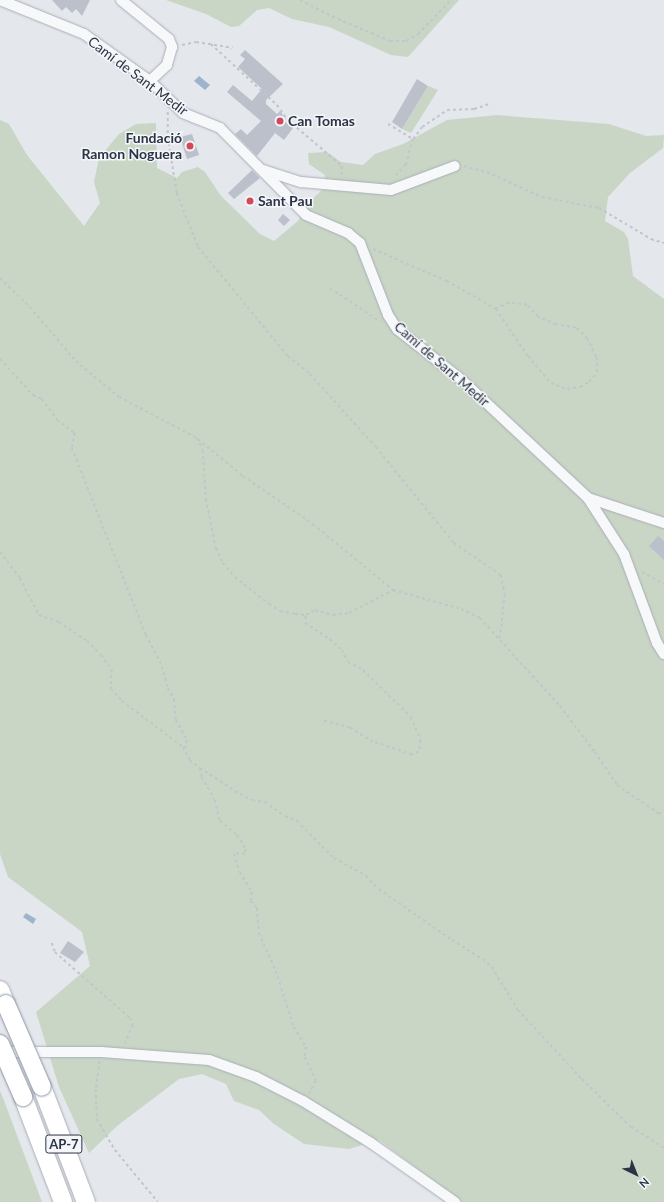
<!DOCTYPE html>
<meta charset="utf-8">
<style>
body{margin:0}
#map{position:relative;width:664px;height:1202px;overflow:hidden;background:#e4e7ec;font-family:Lato,sans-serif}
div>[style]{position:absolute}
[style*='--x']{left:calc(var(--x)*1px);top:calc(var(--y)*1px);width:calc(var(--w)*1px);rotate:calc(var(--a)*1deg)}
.green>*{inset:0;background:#c9d6c5}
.water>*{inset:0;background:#9fb4cc}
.building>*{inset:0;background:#bbc0ca}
.path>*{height:1.5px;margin-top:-0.75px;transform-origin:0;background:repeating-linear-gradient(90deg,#c2c5cb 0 3px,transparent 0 6px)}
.roads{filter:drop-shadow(0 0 1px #a9aeb7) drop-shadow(0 0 1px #a9aeb7)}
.street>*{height:10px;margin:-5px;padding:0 5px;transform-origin:5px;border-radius:5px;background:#f7f8fa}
.highway>*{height:18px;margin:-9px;padding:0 9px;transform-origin:9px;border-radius:9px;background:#fff}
.bridges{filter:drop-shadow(0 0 1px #8b94a3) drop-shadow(0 0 1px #8b94a3)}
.highway-bridge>*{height:18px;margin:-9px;padding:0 9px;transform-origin:9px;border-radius:9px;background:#fff}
.dots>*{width:11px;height:11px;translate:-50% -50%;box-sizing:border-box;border:2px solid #f4f6f9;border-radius:50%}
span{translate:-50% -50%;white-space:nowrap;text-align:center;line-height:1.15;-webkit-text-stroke:3px #f4f6f9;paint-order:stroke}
.shield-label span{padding:1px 3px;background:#f4f6f9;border:1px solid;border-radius:3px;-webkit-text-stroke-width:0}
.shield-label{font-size:13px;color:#2b3445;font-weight:700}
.street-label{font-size:14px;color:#2b3445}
.poi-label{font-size:14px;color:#2b3445;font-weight:700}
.left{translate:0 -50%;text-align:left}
.right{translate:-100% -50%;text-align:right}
.north{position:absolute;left:616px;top:1154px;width:40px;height:40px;-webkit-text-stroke:3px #f4f6f9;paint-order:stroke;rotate:137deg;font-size:11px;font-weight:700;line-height:16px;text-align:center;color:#2b3445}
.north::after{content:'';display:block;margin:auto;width:14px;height:18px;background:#2b3445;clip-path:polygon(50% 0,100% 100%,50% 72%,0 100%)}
</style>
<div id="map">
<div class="green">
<i style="clip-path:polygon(166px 0,459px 0,408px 57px,391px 55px,329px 27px,292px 19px,269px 8px,257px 10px,239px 26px,231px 27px,206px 14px)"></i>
<i style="clip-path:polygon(428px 86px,438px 90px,411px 133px,402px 129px)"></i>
<i style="clip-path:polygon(497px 115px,609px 124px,646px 136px,664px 135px,663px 148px,630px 173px,608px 197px,605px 221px,624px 232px,628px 239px,633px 276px,664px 299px,664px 1202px,462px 1202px,379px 1140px,349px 1149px,304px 1144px,274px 1124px,259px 1110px,234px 1101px,226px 1084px,202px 1074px,179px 1079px,117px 1126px,89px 1153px,59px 1087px,36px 1012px,90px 966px,82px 932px,8px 877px,0 854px,0 120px,9px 124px,27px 155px,84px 226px,100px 203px,94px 182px,99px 158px,119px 134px,136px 124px,156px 123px,157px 168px,177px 178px,182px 172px,198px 167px,205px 172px,221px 196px,260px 234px,274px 241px,299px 220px,305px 206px,324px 188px,325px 175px,309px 164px,308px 153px,327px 152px,341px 162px,363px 165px,375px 154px,403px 144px,447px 120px)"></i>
<i style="clip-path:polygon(0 1091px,3px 1098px,42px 1202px,0 1202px)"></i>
</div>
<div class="water">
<i style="clip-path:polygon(199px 76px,210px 85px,205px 90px,194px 81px)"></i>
<i style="clip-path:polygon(26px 913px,36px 919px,33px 924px,23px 917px)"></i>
</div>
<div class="building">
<i style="clip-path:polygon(52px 0,90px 0,82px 16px,76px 9px,72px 13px,66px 7px,62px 11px)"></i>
<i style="clip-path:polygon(245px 50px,283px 84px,266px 100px,266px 104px,277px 114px,280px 111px,286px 119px,284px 121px,293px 128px,284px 140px,275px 133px,257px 156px,235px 134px,241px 129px,247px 135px,261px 121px,227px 92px,233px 85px,252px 101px,262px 89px,238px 67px,245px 59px,240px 55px)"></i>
<i style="clip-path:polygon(417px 79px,428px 86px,402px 129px,392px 122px)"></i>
<i style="clip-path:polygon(192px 134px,199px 155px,187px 159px,180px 137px)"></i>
<i style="clip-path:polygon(252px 170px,260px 178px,234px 199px,228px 193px)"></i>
<i style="clip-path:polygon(283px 214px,290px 220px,284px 226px,278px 220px)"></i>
<i style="clip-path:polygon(658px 536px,664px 541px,664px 560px,649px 546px)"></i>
<i style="clip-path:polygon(68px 941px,84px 952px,75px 962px,60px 953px)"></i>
</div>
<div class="path">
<i style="--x:300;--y:0;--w:42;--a:26.6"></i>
<i style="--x:338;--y:19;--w:56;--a:22.9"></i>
<i style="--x:390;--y:41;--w:16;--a:0"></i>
<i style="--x:406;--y:41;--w:14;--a:-30"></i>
<i style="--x:418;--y:34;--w:47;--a:-45.9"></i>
<i style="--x:211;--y:44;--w:90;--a:42.7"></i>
<i style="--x:277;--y:105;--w:19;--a:54"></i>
<i style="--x:288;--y:120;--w:71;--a:40.4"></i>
<i style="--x:342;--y:166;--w:10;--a:90"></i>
<i style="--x:182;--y:45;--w:14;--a:-12"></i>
<i style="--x:196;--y:42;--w:37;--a:9"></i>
<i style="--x:168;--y:112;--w:25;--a:90"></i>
<i style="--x:168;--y:137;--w:57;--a:80.9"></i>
<i style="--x:177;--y:193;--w:58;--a:68.7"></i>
<i style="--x:198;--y:247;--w:141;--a:50.5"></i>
<i style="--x:288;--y:356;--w:28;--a:39"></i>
<i style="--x:310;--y:374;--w:98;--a:47.9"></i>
<i style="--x:376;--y:447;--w:124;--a:50.9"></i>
<i style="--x:454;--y:543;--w:57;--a:34.2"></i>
<i style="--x:501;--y:575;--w:19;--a:78"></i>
<i style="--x:505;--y:594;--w:45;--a:96.3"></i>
<i style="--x:388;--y:124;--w:29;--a:31"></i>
<i style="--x:413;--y:139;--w:27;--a:105"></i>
<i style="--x:406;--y:165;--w:18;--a:133"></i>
<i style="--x:413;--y:139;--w:15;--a:-53"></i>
<i style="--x:422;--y:127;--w:30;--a:-34"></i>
<i style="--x:447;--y:110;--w:27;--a:-2"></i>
<i style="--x:474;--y:109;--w:16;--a:-18"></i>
<i style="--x:464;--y:166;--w:24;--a:15"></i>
<i style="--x:487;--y:172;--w:60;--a:24.4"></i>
<i style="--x:542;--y:197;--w:58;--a:10.9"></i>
<i style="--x:599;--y:208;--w:61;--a:30.8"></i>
<i style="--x:651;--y:239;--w:14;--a:17"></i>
<i style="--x:373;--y:249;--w:81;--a:23.4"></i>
<i style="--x:447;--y:281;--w:56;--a:29.7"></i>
<i style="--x:496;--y:309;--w:57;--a:55.8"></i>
<i style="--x:528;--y:356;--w:35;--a:50"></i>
<i style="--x:551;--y:383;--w:17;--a:21"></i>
<i style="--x:567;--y:389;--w:13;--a:-9"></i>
<i style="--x:580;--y:387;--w:10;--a:-29"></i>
<i style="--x:589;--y:382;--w:13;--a:-51"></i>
<i style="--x:597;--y:372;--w:15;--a:-94"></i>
<i style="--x:596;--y:357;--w:20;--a:-117"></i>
<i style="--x:587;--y:339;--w:16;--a:-135"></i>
<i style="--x:576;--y:328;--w:20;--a:-171"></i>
<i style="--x:556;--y:325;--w:20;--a:-156"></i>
<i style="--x:538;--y:317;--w:16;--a:-133"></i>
<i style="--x:527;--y:305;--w:18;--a:-174"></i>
<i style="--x:509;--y:303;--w:14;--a:155"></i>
<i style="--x:0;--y:278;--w:42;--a:44"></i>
<i style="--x:30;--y:307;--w:71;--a:49.6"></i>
<i style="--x:76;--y:361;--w:56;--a:39.9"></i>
<i style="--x:119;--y:397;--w:88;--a:27.7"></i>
<i style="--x:197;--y:438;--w:13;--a:63"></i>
<i style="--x:203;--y:450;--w:49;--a:86.5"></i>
<i style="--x:206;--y:499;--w:50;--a:78.5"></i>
<i style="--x:216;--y:548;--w:17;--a:65"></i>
<i style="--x:223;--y:563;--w:18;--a:49"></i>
<i style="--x:235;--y:577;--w:43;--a:38.5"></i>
<i style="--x:269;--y:604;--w:13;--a:32"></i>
<i style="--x:280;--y:611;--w:15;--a:11"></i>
<i style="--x:295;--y:614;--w:11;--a:5"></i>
<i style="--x:306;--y:615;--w:10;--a:-29"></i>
<i style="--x:315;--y:610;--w:19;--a:16"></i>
<i style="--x:333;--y:615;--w:16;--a:-7"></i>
<i style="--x:349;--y:613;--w:50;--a:-27.6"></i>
<i style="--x:393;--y:590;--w:71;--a:15.6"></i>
<i style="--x:461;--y:609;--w:21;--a:25"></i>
<i style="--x:480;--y:618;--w:119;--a:47.7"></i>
<i style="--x:560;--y:706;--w:58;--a:52.7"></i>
<i style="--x:595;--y:752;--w:40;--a:56"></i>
<i style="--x:617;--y:785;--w:50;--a:34.3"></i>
<i style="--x:658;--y:813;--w:6;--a:9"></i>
<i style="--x:330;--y:288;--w:61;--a:33.7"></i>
<i style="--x:0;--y:359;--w:49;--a:47.5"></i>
<i style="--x:33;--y:395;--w:10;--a:24"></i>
<i style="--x:42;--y:399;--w:26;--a:54"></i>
<i style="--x:57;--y:420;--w:22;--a:36"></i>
<i style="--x:75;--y:433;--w:15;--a:101"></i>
<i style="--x:72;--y:448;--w:201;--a:68.4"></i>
<i style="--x:146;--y:635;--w:30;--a:62"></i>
<i style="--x:160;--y:661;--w:28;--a:73"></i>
<i style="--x:168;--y:688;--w:13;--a:61"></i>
<i style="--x:174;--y:699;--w:21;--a:85"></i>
<i style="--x:176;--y:720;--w:23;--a:61"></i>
<i style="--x:187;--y:740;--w:11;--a:100"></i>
<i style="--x:198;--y:439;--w:58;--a:39.4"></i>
<i style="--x:243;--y:476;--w:85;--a:34.4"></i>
<i style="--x:313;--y:524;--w:104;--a:39.5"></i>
<i style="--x:0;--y:552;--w:33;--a:52"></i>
<i style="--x:20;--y:578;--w:42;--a:62.8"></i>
<i style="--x:39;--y:615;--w:21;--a:19"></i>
<i style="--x:59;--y:622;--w:34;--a:34"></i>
<i style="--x:87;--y:641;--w:20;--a:45"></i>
<i style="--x:101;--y:655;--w:18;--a:52"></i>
<i style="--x:112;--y:669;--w:20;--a:93"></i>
<i style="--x:111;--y:689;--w:16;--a:47"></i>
<i style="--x:122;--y:701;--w:76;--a:37"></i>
<i style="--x:183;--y:747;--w:15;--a:62"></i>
<i style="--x:190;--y:760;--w:13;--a:39"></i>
<i style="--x:200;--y:768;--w:48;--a:33"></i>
<i style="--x:240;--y:794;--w:13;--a:27"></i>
<i style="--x:252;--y:800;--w:13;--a:9"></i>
<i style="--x:265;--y:802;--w:24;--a:35"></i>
<i style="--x:285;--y:816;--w:13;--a:23"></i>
<i style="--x:297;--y:821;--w:52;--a:45"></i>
<i style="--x:334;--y:858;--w:37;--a:29"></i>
<i style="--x:366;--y:876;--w:18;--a:45"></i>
<i style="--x:379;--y:889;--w:89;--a:34.9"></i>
<i style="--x:452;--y:940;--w:36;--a:32"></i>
<i style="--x:483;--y:959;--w:12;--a:42"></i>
<i style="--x:492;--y:967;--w:50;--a:58.8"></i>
<i style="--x:518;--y:1010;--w:94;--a:47.2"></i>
<i style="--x:582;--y:1079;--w:69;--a:44.4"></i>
<i style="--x:631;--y:1127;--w:39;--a:32"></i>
<i style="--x:642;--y:572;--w:25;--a:29"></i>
<i style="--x:306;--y:616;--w:7;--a:98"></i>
<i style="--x:305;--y:623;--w:30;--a:33"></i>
<i style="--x:330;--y:639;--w:16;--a:43"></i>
<i style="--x:342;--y:650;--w:13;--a:63"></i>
<i style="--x:348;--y:662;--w:17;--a:28"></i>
<i style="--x:363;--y:670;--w:67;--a:44.4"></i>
<i style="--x:411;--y:717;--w:25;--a:67"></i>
<i style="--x:421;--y:740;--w:12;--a:99"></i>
<i style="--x:419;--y:752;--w:8;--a:157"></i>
<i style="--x:412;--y:755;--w:41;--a:-161.6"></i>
<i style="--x:373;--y:742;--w:27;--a:-149"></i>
<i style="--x:350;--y:728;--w:27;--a:-165"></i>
<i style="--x:200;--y:768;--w:9;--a:77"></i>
<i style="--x:202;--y:777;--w:26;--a:61"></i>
<i style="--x:215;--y:800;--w:22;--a:77"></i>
<i style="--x:220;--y:821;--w:22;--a:39"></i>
<i style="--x:237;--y:835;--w:17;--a:57"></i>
<i style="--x:246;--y:849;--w:5;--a:101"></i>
<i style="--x:245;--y:854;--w:11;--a:180"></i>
<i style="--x:234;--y:854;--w:19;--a:72"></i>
<i style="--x:240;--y:872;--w:23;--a:59"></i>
<i style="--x:252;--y:892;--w:9;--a:96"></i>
<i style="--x:251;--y:901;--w:9;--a:49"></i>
<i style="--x:257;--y:908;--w:25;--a:85"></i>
<i style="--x:259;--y:933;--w:42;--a:65.9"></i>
<i style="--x:276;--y:971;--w:59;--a:72.2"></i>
<i style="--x:294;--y:1027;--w:23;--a:59"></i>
<i style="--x:306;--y:1047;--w:10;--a:96"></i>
<i style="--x:305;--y:1057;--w:26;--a:65"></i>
<i style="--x:316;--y:1081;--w:15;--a:118"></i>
<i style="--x:52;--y:943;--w:9;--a:72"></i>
<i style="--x:55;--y:952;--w:100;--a:41.3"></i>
<i style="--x:130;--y:1018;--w:8;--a:67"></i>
<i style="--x:133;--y:1025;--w:22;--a:112"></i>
<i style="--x:100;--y:1061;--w:28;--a:98"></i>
<i style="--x:96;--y:1089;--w:30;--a:88"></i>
<i style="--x:97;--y:1119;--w:36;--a:60"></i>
<i style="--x:115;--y:1150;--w:67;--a:50.4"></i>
</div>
<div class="roads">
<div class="street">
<i style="--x:0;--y:0;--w:91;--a:22"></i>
<i style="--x:84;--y:34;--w:81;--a:35.5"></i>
<i style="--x:150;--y:81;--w:46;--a:44.1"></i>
<i style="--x:183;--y:113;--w:40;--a:22"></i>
<i style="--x:220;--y:128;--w:122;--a:45.3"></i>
<i style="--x:306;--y:215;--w:46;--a:23.2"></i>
<i style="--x:348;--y:233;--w:16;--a:40"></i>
<i style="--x:360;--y:243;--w:77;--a:68.7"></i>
<i style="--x:388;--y:315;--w:17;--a:57"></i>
<i style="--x:397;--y:329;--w:84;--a:38.2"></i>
<i style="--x:463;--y:381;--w:171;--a:43.1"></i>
<i style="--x:588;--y:498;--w:80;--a:18.2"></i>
<i style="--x:121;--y:0;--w:62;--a:39.1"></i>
<i style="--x:169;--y:39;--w:9;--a:69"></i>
<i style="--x:172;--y:47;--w:19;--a:106"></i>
<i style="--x:167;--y:65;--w:23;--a:137"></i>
<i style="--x:263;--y:170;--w:40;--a:18"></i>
<i style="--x:301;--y:182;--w:90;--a:5.1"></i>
<i style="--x:391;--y:190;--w:68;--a:-20.6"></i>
<i style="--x:588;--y:498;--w:67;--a:57.3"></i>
<i style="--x:624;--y:554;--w:95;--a:69.7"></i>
<i style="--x:657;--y:643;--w:13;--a:58"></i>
<i style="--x:0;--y:1052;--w:101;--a:0"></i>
<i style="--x:101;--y:1052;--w:108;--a:4.2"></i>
<i style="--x:209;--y:1060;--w:50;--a:19.9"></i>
<i style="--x:256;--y:1077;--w:53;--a:27.1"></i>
<i style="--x:303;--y:1101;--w:80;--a:31.7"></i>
<i style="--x:371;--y:1143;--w:103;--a:35.1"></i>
</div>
<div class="highway">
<i style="--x:0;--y:990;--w:15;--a:67"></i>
<i style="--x:42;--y:1087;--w:123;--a:69.1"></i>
<i style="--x:23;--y:1097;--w:112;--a:69.1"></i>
</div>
</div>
<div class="bridges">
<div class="highway-bridge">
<i style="--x:6;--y:1004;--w:90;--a:66.6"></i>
<i style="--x:0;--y:1044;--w:58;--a:66.5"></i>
</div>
</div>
<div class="dots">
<i style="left:280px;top:121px;background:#d1495b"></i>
<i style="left:190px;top:146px;background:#d1495b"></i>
<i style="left:250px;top:201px;background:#d1495b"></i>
</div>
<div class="shield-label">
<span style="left:64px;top:1144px">AP-7</span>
</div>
<div class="street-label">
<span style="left:138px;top:76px;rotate:37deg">Camí de Sant Medir</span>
<span style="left:442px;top:364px;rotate:41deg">Camí de Sant Medir</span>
</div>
<div class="poi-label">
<span class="left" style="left:288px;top:121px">Can Tomas</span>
<span class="right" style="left:182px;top:146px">Fundació<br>Ramon Noguera</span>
<span class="left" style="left:258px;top:201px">Sant Pau</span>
</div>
<div class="north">N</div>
</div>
